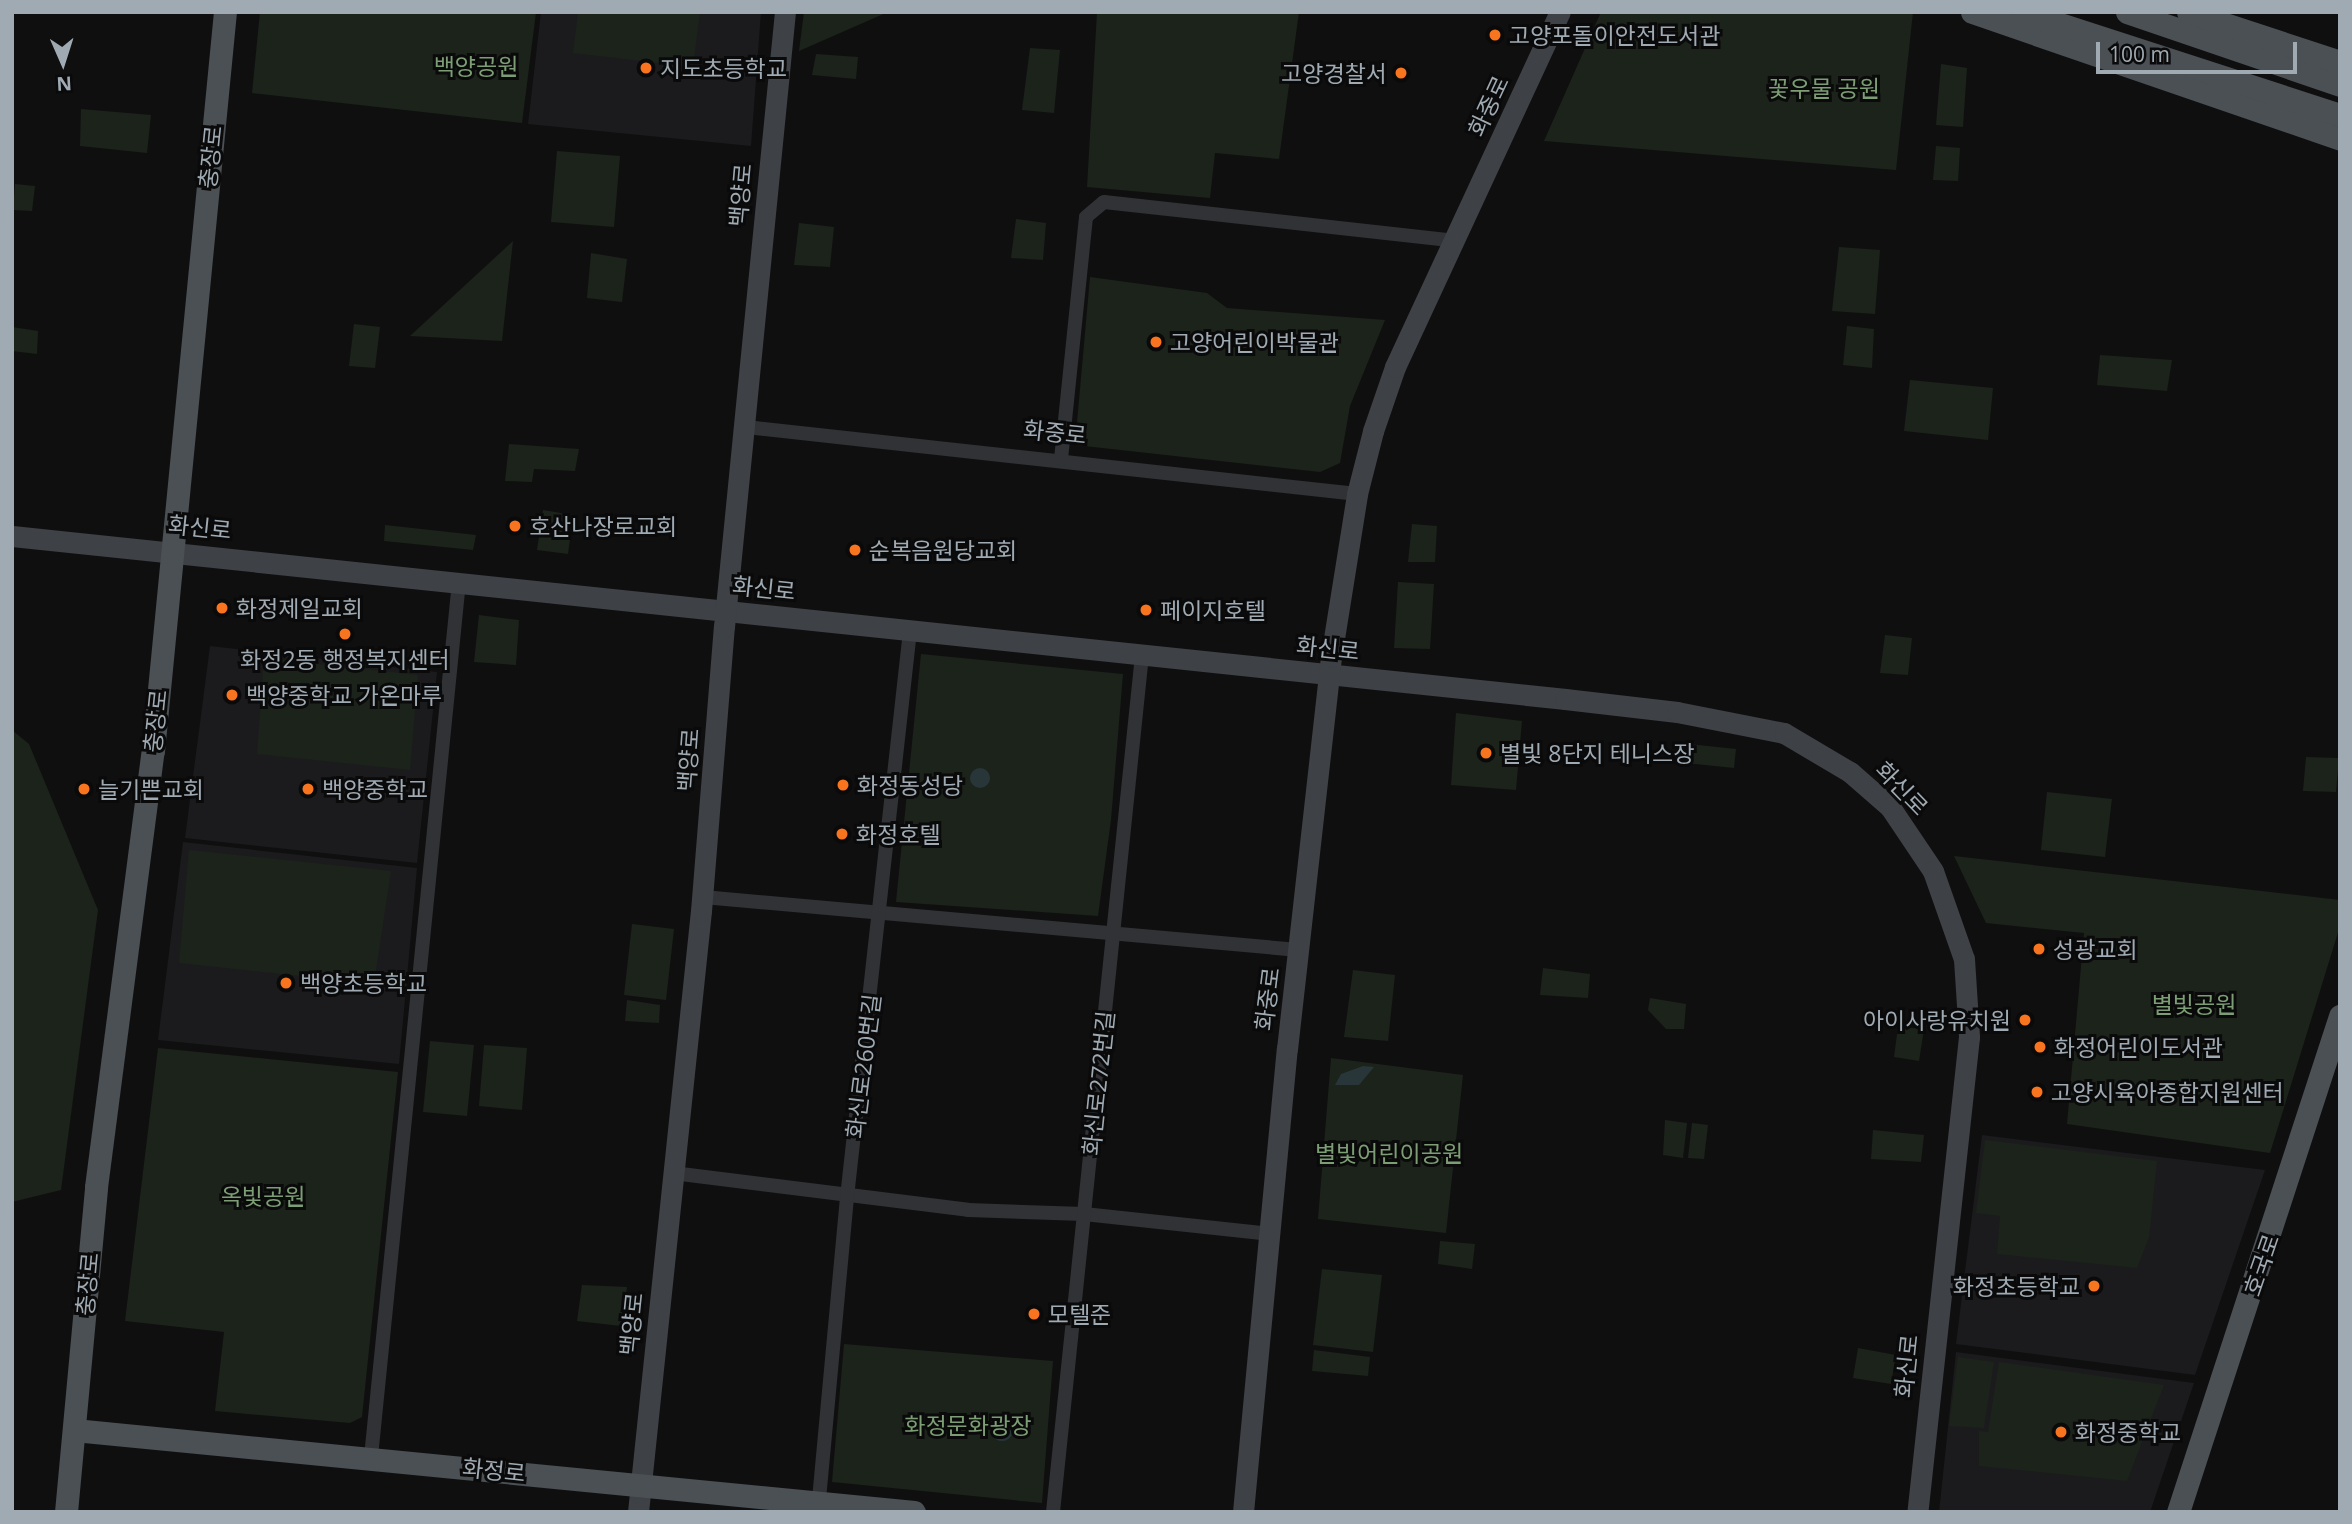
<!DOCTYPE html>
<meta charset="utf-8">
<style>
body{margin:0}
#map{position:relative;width:2352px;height:1524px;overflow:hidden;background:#0f0f10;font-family:"Open Sans","Noto Sans KR",sans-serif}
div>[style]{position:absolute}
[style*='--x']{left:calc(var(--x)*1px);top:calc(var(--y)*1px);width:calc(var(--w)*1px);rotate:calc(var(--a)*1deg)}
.built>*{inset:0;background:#1b1b1d}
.green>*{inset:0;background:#1c231b}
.water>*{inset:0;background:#283639}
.round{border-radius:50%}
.street>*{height:14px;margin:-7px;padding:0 7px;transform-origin:7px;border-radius:7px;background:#303235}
.secondary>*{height:21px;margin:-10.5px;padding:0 10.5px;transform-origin:10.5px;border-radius:10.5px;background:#3e4145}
.primary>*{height:23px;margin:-11.5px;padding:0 11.5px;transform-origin:11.5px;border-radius:11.5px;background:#4b5054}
.dots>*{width:19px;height:19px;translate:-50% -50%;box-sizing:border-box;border:4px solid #0a0a0b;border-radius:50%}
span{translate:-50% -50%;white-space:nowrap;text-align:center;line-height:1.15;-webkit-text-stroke:6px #0a0a0b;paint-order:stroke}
.poi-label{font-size:23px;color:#9faab2}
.left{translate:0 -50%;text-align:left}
.right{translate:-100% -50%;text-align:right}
.park-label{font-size:23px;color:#7d9e75}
.street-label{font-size:23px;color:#9faab2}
.frame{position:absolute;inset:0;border:14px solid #9faab2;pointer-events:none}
.north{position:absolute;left:28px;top:28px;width:70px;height:70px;-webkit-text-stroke:5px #0a0a0b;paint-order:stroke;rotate:177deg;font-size:19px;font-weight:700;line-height:28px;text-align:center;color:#9faab2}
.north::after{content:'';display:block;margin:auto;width:24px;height:32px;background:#9faab2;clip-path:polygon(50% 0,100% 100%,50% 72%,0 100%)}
.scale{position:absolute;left:2096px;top:42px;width:201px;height:32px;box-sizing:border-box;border:4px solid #9faab2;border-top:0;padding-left:9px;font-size:21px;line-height:24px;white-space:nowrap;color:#9faab2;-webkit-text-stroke:5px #0a0a0b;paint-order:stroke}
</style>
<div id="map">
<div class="built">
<i style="clip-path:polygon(541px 12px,761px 12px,751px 146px,528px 124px)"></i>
<i style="clip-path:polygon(210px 646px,437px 672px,417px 863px,185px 838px)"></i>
<i style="clip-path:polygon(183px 842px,417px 868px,399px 1064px,158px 1040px)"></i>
<i style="clip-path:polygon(1982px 1135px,2265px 1170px,2195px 1375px,1956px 1344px)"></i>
<i style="clip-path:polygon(1956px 1352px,2194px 1383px,2150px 1512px,1939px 1512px)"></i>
</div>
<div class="green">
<i style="clip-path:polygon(260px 12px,536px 12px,522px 123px,252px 93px)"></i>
<i style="clip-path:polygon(578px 12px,700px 12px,693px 67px,573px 53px)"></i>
<i style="clip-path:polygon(804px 12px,888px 12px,799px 51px)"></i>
<i style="clip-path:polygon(1097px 12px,1299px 12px,1279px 159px,1215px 153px,1210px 198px,1087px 187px)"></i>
<i style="clip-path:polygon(1601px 12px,1913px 12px,1896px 170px,1544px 141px)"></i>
<i style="clip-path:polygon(1030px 48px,1060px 50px,1054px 113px,1022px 110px)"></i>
<i style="clip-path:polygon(816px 54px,858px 57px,856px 79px,812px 75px)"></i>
<i style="clip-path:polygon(1941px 64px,1967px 68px,1963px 127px,1936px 125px)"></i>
<i style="clip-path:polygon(81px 109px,151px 115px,147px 153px,80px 146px)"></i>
<i style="clip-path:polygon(1936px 146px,1960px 148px,1958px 181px,1933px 180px)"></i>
<i style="clip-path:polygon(557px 151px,620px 156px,614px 227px,551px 222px)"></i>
<i style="clip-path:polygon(15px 184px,35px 186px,32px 211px,13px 210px)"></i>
<i style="clip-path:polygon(1016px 219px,1046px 223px,1043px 260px,1011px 258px)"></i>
<i style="clip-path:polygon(799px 223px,834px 227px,830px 267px,794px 265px)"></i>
<i style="clip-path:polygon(513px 241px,502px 341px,410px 336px)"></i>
<i style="clip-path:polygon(1839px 247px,1880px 250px,1875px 314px,1832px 311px)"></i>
<i style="clip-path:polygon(591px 253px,627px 259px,622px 302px,587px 298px)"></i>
<i style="clip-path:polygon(1090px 277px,1207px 293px,1227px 308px,1385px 320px,1350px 406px,1340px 463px,1320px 472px,1075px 445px)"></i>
<i style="clip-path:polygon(354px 324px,380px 327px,375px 368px,349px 366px)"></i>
<i style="clip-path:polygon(1847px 326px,1874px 329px,1872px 368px,1843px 365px)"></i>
<i style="clip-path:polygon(12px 327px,38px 331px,37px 354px,12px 351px)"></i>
<i style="clip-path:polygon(2100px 355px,2172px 360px,2167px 391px,2097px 385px)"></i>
<i style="clip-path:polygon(1910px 380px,1993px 388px,1988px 440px,1904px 431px)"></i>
<i style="clip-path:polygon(509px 444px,579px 449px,575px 471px,534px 469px,532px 482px,505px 481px)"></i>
<i style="clip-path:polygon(543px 510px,573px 515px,568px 554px,537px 550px)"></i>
<i style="clip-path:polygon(1412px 524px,1437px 526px,1435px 562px,1408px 562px)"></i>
<i style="clip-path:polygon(385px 525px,476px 535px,473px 550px,384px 541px)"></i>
<i style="clip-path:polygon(1398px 582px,1434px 584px,1430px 649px,1394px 648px)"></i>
<i style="clip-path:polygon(479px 615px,519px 620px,516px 665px,474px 662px)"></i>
<i style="clip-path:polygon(1885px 635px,1912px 638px,1908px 675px,1880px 673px)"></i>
<i style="clip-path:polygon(921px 654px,1123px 674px,1111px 820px,1098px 916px,896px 902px)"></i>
<i style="clip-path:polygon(264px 658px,418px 675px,410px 770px,257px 754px)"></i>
<i style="clip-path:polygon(1456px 713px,1522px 721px,1516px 790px,1451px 785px)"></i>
<i style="clip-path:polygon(12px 730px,29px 744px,98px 910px,61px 1190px,12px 1202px)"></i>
<i style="clip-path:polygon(1689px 744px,1736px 749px,1734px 768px,1686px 763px)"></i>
<i style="clip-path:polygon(2306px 757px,2339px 758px,2336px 792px,2303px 791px)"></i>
<i style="clip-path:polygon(2047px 792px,2112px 799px,2105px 857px,2041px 850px)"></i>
<i style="clip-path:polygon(189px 850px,391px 871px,374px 984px,179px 963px)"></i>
<i style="clip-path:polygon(1954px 856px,2340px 900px,2340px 926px,2270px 1153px,2067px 1124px,2084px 933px,1986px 923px)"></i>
<i style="clip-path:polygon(632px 924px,674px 929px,666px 1000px,624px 995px)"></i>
<i style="clip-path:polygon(1543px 968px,1590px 974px,1588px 998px,1540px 995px)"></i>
<i style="clip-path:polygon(1353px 970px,1395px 975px,1388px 1041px,1344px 1037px)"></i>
<i style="clip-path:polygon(1650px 998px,1686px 1004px,1684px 1029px,1666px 1029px,1648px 1010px)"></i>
<i style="clip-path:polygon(627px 1000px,660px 1005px,659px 1023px,625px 1021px)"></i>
<i style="clip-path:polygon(1898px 1027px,1924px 1029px,1919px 1061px,1894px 1057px)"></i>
<i style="clip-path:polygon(430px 1041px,474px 1045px,467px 1116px,423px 1112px)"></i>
<i style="clip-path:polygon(484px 1045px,527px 1048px,522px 1110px,479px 1106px)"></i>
<i style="clip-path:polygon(158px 1048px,398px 1072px,362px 1417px,350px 1423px,215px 1411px,224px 1332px,125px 1321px)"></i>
<i style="clip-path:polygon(1331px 1058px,1463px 1075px,1446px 1233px,1318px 1219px)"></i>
<i style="clip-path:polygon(1665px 1120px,1687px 1123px,1683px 1158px,1663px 1155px)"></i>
<i style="clip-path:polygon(1692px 1123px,1708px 1125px,1704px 1159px,1688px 1158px)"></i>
<i style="clip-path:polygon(1873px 1130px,1924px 1135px,1921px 1162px,1871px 1159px)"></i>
<i style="clip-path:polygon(1985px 1140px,2157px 1161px,2149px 1238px,2137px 1268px,1997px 1254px,2000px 1216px,1976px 1213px)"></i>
<i style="clip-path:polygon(1440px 1241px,1475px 1244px,1472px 1269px,1438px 1264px)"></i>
<i style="clip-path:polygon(1322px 1269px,1382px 1275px,1373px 1352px,1313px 1345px)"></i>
<i style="clip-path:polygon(582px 1285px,627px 1287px,621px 1326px,577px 1321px)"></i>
<i style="clip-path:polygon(844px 1344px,1053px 1361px,1042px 1503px,832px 1482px)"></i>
<i style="clip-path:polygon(1858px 1348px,1896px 1355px,1891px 1384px,1853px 1378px)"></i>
<i style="clip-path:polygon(1314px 1350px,1370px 1357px,1368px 1376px,1312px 1371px)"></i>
<i style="clip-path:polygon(1958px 1357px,1994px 1362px,1984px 1428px,1949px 1426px)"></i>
<i style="clip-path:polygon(1999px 1362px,2164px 1385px,2127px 1481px,1979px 1466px,1979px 1431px,1988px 1432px)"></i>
</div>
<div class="water">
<i class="round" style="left:970px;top:768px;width:20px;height:20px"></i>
<i style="clip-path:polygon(1363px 1066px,1374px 1067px,1359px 1085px,1335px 1085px,1341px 1074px)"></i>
<i class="round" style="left:991px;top:1419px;width:22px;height:22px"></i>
</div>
<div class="street">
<i style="--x:746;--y:427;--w:615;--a:6.26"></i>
<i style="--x:1061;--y:459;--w:243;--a:-84.1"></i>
<i style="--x:1086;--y:217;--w:23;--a:-40"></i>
<i style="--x:1104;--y:202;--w:354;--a:6.3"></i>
<i style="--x:703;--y:897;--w:598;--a:5.08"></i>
<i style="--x:673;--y:1173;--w:297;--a:7.1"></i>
<i style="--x:968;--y:1210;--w:116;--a:2"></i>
<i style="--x:1084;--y:1214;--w:188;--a:6.1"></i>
<i style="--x:371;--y:1457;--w:880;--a:-84.26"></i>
<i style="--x:818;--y:1510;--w:314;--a:-84.7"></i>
<i style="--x:847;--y:1197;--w:569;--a:-83.65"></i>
<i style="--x:1053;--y:1512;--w:862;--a:-84.07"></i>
</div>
<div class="secondary">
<i style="--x:12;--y:536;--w:1562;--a:5.99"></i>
<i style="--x:1565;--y:699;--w:113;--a:6.6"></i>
<i style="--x:1677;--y:712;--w:109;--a:11.1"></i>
<i style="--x:1784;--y:733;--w:77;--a:30.6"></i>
<i style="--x:1850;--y:772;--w:53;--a:41.2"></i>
<i style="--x:1890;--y:807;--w:77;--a:56.1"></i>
<i style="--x:1933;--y:871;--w:93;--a:70.6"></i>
<i style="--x:1964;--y:959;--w:78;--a:86.3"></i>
<i style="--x:1969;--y:1037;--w:478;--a:96.2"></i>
<i style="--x:638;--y:1512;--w:604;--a:-84.02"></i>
<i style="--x:701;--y:911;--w:285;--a:-85.4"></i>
<i style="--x:724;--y:627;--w:618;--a:-84.34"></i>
<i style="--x:1243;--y:1512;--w:465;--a:-84.6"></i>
<i style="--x:1287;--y:1049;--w:394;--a:-83.6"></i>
<i style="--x:1331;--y:657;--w:165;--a:-80.9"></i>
<i style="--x:1357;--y:494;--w:65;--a:-75.7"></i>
<i style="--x:1373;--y:431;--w:68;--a:-71"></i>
<i style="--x:1395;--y:367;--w:391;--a:-65.1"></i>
</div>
<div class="primary">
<i style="--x:1972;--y:12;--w:389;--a:19"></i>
<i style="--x:2023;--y:12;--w:333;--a:18"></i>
<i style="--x:2127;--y:12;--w:225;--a:18.9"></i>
<i style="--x:2188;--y:12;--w:160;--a:18.2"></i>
<i style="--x:74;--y:1430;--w:844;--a:5.58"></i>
<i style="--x:66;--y:1512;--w:326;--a:-84.7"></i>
<i style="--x:96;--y:1187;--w:440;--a:-82.6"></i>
<i style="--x:153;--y:751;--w:742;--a:-84.44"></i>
<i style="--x:2178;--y:1512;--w:522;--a:-71.91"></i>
</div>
<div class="dots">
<i style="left:1495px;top:35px;background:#f8741e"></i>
<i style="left:646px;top:68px;background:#f8741e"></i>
<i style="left:1401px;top:73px;background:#f8741e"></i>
<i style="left:1156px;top:342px;background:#f8741e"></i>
<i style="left:515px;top:526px;background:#f8741e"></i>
<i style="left:855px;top:550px;background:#f8741e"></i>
<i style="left:222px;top:608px;background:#f8741e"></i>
<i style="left:1146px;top:610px;background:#f8741e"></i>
<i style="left:345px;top:634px;background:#f8741e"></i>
<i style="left:232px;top:695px;background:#f8741e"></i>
<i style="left:1486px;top:753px;background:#f8741e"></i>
<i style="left:843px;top:785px;background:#f8741e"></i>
<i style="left:84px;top:789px;background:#f8741e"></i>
<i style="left:308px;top:789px;background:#f8741e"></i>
<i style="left:842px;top:834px;background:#f8741e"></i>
<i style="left:2039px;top:949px;background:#f8741e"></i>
<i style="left:286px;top:983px;background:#f8741e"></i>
<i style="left:2025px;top:1020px;background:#f8741e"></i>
<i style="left:2040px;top:1047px;background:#f8741e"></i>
<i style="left:2037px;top:1092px;background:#f8741e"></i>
<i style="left:2094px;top:1286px;background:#f8741e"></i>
<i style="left:1034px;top:1314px;background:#f8741e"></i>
<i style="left:2061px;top:1432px;background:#f8741e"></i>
</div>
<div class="poi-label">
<span class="left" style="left:1509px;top:35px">고양포돌이안전도서관</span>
<span class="left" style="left:660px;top:68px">지도초등학교</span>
<span class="right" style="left:1387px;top:73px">고양경찰서</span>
<span class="left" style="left:1170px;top:342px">고양어린이박물관</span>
<span class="left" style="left:529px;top:526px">호산나장로교회</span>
<span class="left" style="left:869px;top:550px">순복음원당교회</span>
<span class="left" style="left:236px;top:608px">화정제일교회</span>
<span class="left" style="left:1160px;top:610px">페이지호텔</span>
<span style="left:345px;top:659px">화정2동 행정복지센터</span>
<span class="left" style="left:246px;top:695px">백양중학교 가온마루</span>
<span class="left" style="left:1500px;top:753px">별빛 8단지 테니스장</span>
<span class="left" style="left:857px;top:785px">화정동성당</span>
<span class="left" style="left:98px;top:789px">늘기쁜교회</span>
<span class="left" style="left:322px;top:789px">백양중학교</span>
<span class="left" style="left:856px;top:834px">화정호텔</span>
<span class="left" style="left:2053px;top:949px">성광교회</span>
<span class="left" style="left:300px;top:983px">백양초등학교</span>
<span class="right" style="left:2011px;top:1020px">아이사랑유치원</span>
<span class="left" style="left:2054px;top:1047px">화정어린이도서관</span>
<span class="left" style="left:2051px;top:1092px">고양시육아종합지원센터</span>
<span class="right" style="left:2080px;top:1286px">화정초등학교</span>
<span class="left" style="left:1048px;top:1314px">모텔준</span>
<span class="left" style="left:2075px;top:1432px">화정중학교</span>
</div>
<div class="park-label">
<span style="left:476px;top:66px">백양공원</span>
<span style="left:1824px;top:88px">꽃우물 공원</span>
<span style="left:2194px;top:1004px">별빛공원</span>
<span style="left:1389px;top:1153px">별빛어린이공원</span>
<span style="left:263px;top:1196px">옥빛공원</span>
<span style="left:968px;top:1425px">화정문화광장</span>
</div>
<div class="street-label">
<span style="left:1488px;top:106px;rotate:-65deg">화중로</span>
<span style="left:210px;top:157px;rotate:-84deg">충장로</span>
<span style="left:740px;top:195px;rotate:-85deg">백양로</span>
<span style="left:1055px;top:432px;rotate:6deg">화중로</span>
<span style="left:200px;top:527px;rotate:6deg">화신로</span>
<span style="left:764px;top:588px;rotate:6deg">화신로</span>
<span style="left:1328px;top:648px;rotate:6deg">화신로</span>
<span style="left:155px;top:721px;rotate:-84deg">충장로</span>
<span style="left:688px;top:760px;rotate:-86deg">백양로</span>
<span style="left:1902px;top:788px;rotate:46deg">화신로</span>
<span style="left:1267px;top:999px;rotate:-83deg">화중로</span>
<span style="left:863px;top:1066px;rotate:-83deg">화신로260번길</span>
<span style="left:1098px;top:1083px;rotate:-84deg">화신로272번길</span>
<span style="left:2261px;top:1265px;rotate:-71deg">호국로</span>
<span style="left:87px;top:1284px;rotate:-85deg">충장로</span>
<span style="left:631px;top:1324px;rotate:-84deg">백양로</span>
<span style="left:1906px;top:1366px;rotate:-84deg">화신로</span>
<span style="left:494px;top:1470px;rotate:6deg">화정로</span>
</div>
<div class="frame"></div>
<div class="north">N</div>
<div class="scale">100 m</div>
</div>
